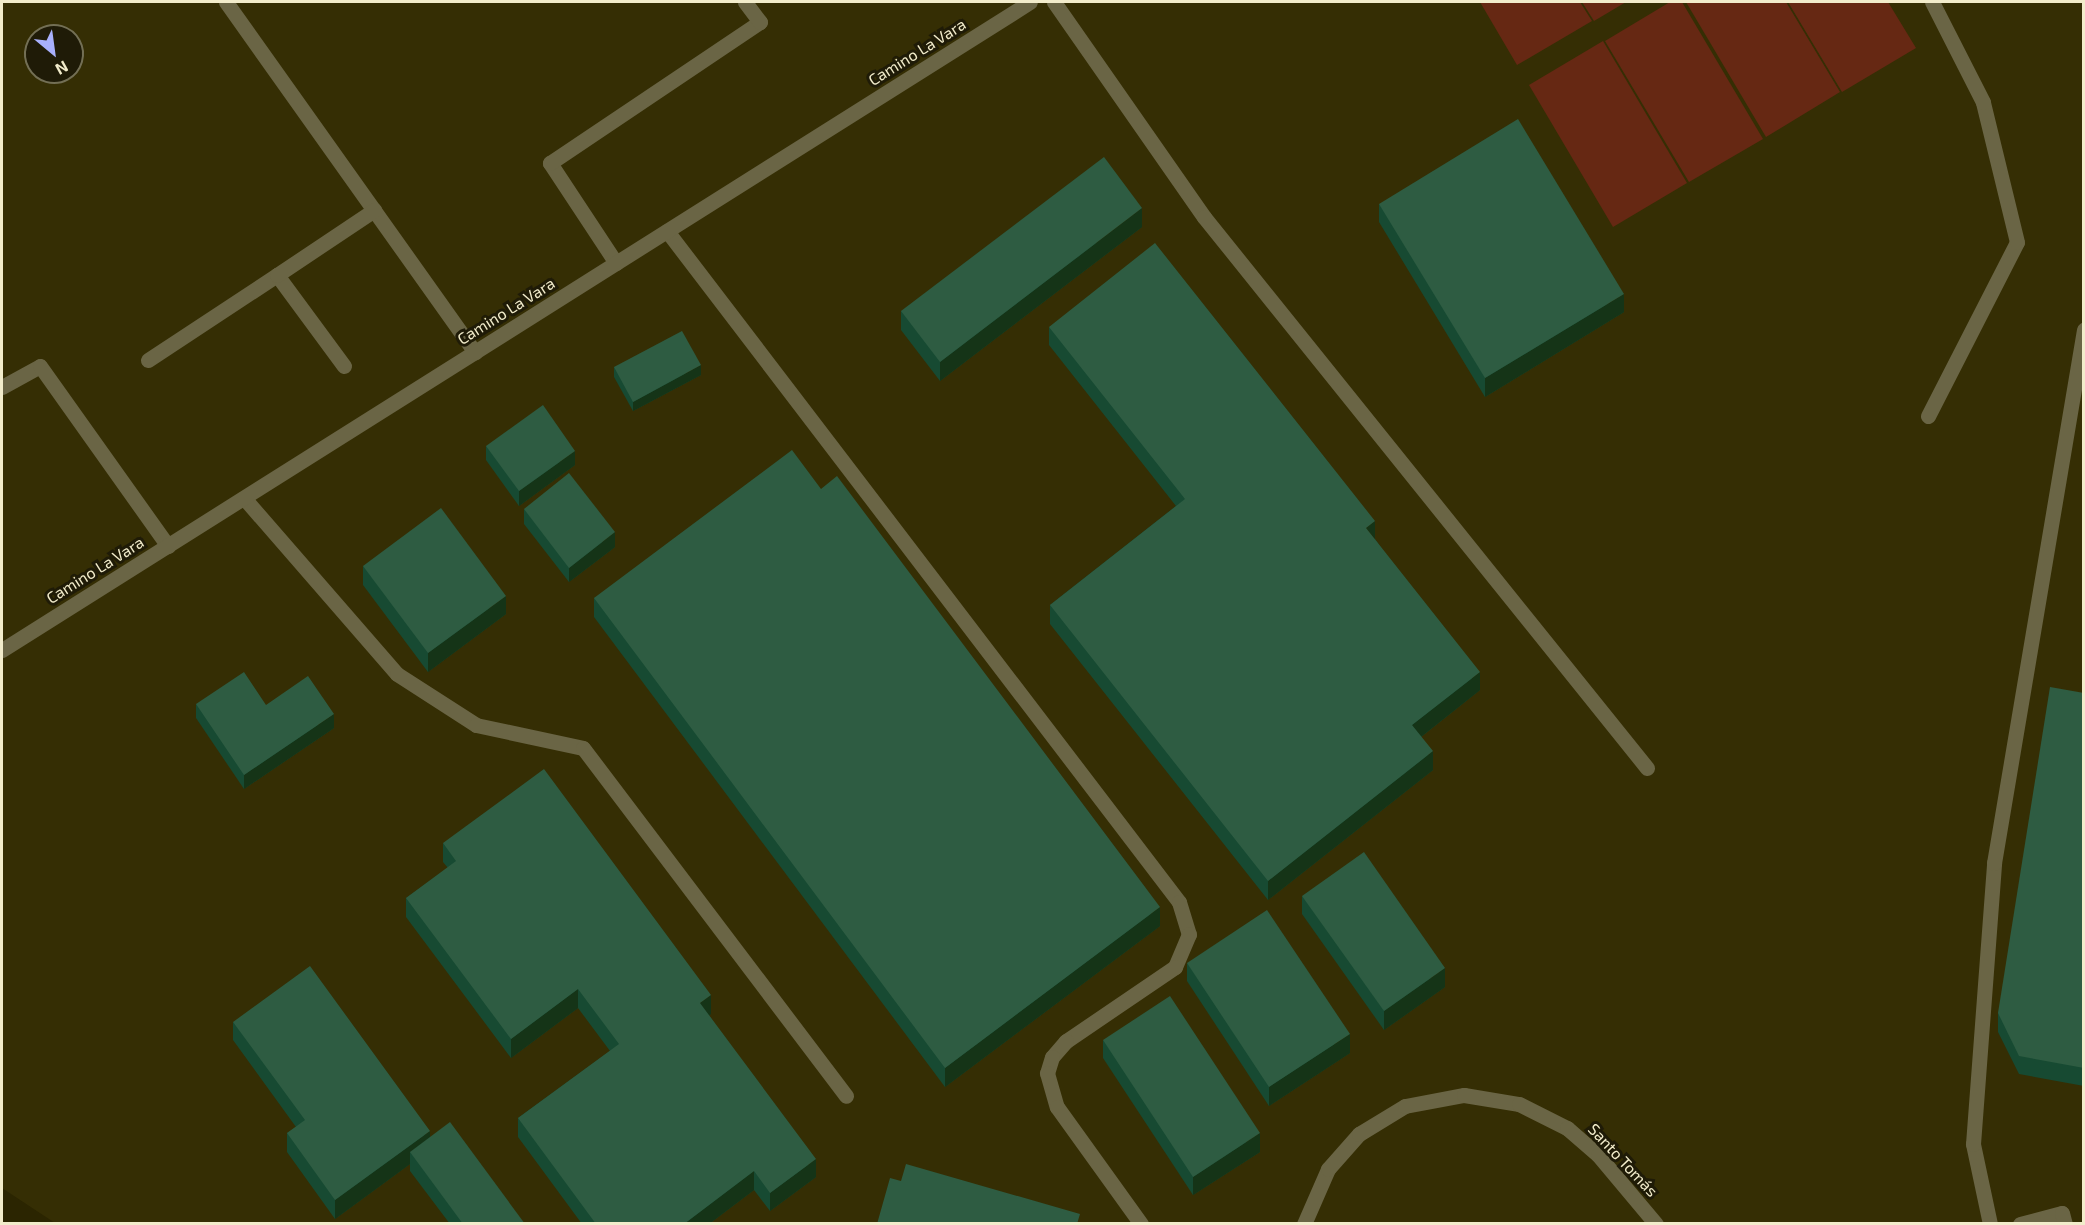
<!DOCTYPE html>
<meta charset="utf-8">
<style>
body{margin:0}
#map{position:relative;width:2085px;height:1225px;overflow:hidden;background:#2b2501;font-family:"Exo 2",sans-serif}
div>[style]{position:absolute}
[style*='--x']{left:calc(var(--x)*1px);top:calc(var(--y)*1px);width:calc(var(--w)*1px);rotate:calc(var(--a)*1deg)}
.built>*{inset:0;background:#352e04}
.green>*{inset:0;background:#662813}
.minor>*{height:15px;margin:-7.5px;padding:0 7.5px;transform-origin:7.5px;border-radius:7.5px;background:#6a6545}
.wall>*{inset:0;background:#174a32}
.shaded-wall>*{inset:0;background:#153417}
.building>*{inset:0;background:#2e5c42}
span{translate:-50% -50%;white-space:nowrap;text-align:center;line-height:1.15;-webkit-text-stroke:6px #1f1b07;paint-order:stroke}
.street-label{font-size:16px;color:#f2eccb}
.frame{position:absolute;inset:0;border:3px solid #f2eccb;pointer-events:none}
.north{position:absolute;left:24px;top:24px;width:60px;height:60px;box-sizing:border-box;background:#1f1b07;border:2px solid #736f55;border-radius:50%;rotate:151deg;font-size:16px;font-weight:700;line-height:24px;text-align:center;color:#f2eccb}
.north::after{content:'';display:block;margin:auto;width:21px;height:27px;background:#a8b0fc;clip-path:polygon(50% 0,100% 100%,50% 72%,0 100%)}
</style>
<div id="map">
<div class="built">
<i style="clip-path:polygon(evenodd,2px 2px,2083px 2px,2083px 1223px,55px 1223px,2px 1188px,2px 2px,36px 36px,72px 36px,72px 72px,36px 72px,36px 36px)"></i>
</div>
<div class="green">
<i style="clip-path:polygon(1480px 2px,1580px 2px,1592px 21px,1517px 65px)"></i>
<i style="clip-path:polygon(1582px 2px,1626px 2px,1594px 21px)"></i>
<i style="clip-path:polygon(1670px 2px,1682px 2px,1763px 139px,1689px 182px,1605px 41px)"></i>
<i style="clip-path:polygon(1686px 2px,1786px 2px,1840px 92px,1766px 137px)"></i>
<i style="clip-path:polygon(1788px 2px,1888px 2px,1916px 48px,1842px 92px)"></i>
<i style="clip-path:polygon(1603px 41px,1687px 183px,1613px 227px,1529px 85px)"></i>
</div>
<div class="minor">
<i style="--x:226;--y:2;--w:430;--a:54.6"></i>
<i style="--x:1054;--y:2;--w:262;--a:55.1"></i>
<i style="--x:1204;--y:217;--w:707;--a:51.2"></i>
<i style="--x:667;--y:231;--w:844;--a:52.65"></i>
<i style="--x:1179;--y:902;--w:34;--a:73"></i>
<i style="--x:1189;--y:934;--w:36;--a:113"></i>
<i style="--x:1175;--y:967;--w:132;--a:145.8"></i>
<i style="--x:1066;--y:1041;--w:21;--a:131"></i>
<i style="--x:1052;--y:1057;--w:17;--a:107"></i>
<i style="--x:1047;--y:1073;--w:35;--a:74"></i>
<i style="--x:1057;--y:1107;--w:144;--a:54.3"></i>
<i style="--x:616;--y:263;--w:120;--a:-123.4"></i>
<i style="--x:550;--y:163;--w:253;--a:-33.9"></i>
<i style="--x:760;--y:22;--w:25;--a:-127"></i>
<i style="--x:148;--y:360;--w:154;--a:-33.4"></i>
<i style="--x:344;--y:366;--w:113;--a:-126.4"></i>
<i style="--x:277;--y:275;--w:117;--a:-33.8"></i>
<i style="--x:2;--y:387;--w:43;--a:-28.9"></i>
<i style="--x:40;--y:366;--w:221;--a:54.6"></i>
<i style="--x:1928;--y:416;--w:195;--a:-62.9"></i>
<i style="--x:2017;--y:242;--w:144;--a:-103.7"></i>
<i style="--x:1983;--y:102;--w:112;--a:-117"></i>
<i style="--x:244;--y:498;--w:233;--a:49"></i>
<i style="--x:397;--y:674;--w:94;--a:32.8"></i>
<i style="--x:476;--y:725;--w:109;--a:12.1"></i>
<i style="--x:583;--y:748;--w:436;--a:52.9"></i>
<i style="--x:2;--y:650;--w:1215;--a:-32.23"></i>
<i style="--x:1304;--y:1224;--w:60;--a:-66.4"></i>
<i style="--x:1328;--y:1169;--w:47;--a:-48.5"></i>
<i style="--x:1359;--y:1134;--w:54;--a:-31.3"></i>
<i style="--x:1405;--y:1106;--w:60;--a:-10.6"></i>
<i style="--x:1464;--y:1095;--w:56;--a:9.3"></i>
<i style="--x:1519;--y:1104;--w:54;--a:26.6"></i>
<i style="--x:1567;--y:1128;--w:41;--a:41.1"></i>
<i style="--x:1598;--y:1155;--w:90;--a:50"></i>
<i style="--x:1990;--y:1224;--w:82;--a:-102"></i>
<i style="--x:1973;--y:1144;--w:282;--a:-85.7"></i>
<i style="--x:1994;--y:863;--w:541;--a:-80.42"></i>
<i style="--x:2020;--y:1224;--w:43;--a:-14.7"></i>
<i style="--x:2062;--y:1213;--w:11;--a:75"></i>
</div>
<div class="wall">
<i style="clip-path:polygon(1379px 204px,1624px 312px,1485px 397px,1379px 222px)"></i>
<i style="clip-path:polygon(1142px 227px,940px 381px,901px 330px,901px 311px)"></i>
<i style="clip-path:polygon(1049px 327px,1375px 539px,1480px 690px,1421px 737px,1433px 770px,1268px 900px,1050px 624px,1050px 605px,1176px 506px,1049px 345px)"></i>
<i style="clip-path:polygon(614px 367px,701px 375px,633px 411px,614px 377px)"></i>
<i style="clip-path:polygon(486px 446px,575px 465px,519px 506px,486px 460px)"></i>
<i style="clip-path:polygon(821px 489px,1160px 926px,945px 1087px,594px 617px,594px 598px)"></i>
<i style="clip-path:polygon(524px 509px,615px 547px,569px 582px,524px 524px)"></i>
<i style="clip-path:polygon(363px 566px,506px 614px,428px 672px,363px 585px)"></i>
<i style="clip-path:polygon(2084px 693px,2084px 1086px,2019px 1074px,1998px 1032px,1998px 1013px)"></i>
<i style="clip-path:polygon(196px 704px,334px 728px,244px 789px,196px 718px)"></i>
<i style="clip-path:polygon(443px 843px,711px 1014px,709px 1015px,816px 1177px,770px 1211px,754px 1190px,709px 1224px,582px 1224px,518px 1137px,518px 1118px,610px 1051px,578px 1008px,511px 1058px,406px 917px,406px 898px,448px 868px,443px 862px)"></i>
<i style="clip-path:polygon(1302px 896px,1445px 987px,1384px 1030px,1302px 914px)"></i>
<i style="clip-path:polygon(1187px 963px,1350px 1053px,1269px 1106px,1187px 981px)"></i>
<i style="clip-path:polygon(233px 1022px,430px 1138px,525px 1224px,450px 1224px,410px 1171px,410px 1164px,335px 1219px,287px 1152px,287px 1133px,296px 1127px,233px 1040px)"></i>
<i style="clip-path:polygon(1103px 1040px,1260px 1152px,1193px 1195px,1103px 1058px)"></i>
</div>
<div class="shaded-wall">
<i style="clip-path:polygon(1142px 208px,1142px 227px,940px 381px,940px 362px)"></i>
<i style="clip-path:polygon(1624px 294px,1624px 312px,1485px 397px,1485px 378px)"></i>
<i style="clip-path:polygon(701px 365px,701px 375px,633px 411px,633px 402px)"></i>
<i style="clip-path:polygon(575px 451px,575px 465px,519px 506px,519px 491px)"></i>
<i style="clip-path:polygon(1375px 521px,1375px 539px,1366px 528px)"></i>
<i style="clip-path:polygon(615px 532px,615px 547px,569px 582px,569px 568px)"></i>
<i style="clip-path:polygon(506px 596px,506px 614px,428px 672px,428px 653px)"></i>
<i style="clip-path:polygon(1480px 672px,1480px 690px,1412px 744px,1412px 725px)"></i>
<i style="clip-path:polygon(334px 714px,334px 728px,244px 789px,244px 775px)"></i>
<i style="clip-path:polygon(1433px 751px,1433px 770px,1268px 900px,1268px 881px)"></i>
<i style="clip-path:polygon(1160px 907px,1160px 926px,945px 1087px,945px 1068px)"></i>
<i style="clip-path:polygon(1445px 968px,1445px 987px,1384px 1030px,1384px 1011px)"></i>
<i style="clip-path:polygon(578px 989px,578px 1008px,511px 1058px,511px 1039px)"></i>
<i style="clip-path:polygon(711px 995px,711px 1014px,700px 1022px,700px 1003px)"></i>
<i style="clip-path:polygon(1350px 1034px,1350px 1053px,1269px 1106px,1269px 1087px)"></i>
<i style="clip-path:polygon(430px 1131px,430px 1150px,410px 1152px,410px 1164px,335px 1219px,335px 1200px)"></i>
<i style="clip-path:polygon(1260px 1133px,1260px 1152px,1193px 1195px,1193px 1177px)"></i>
<i style="clip-path:polygon(816px 1159px,816px 1177px,770px 1211px,770px 1193px)"></i>
<i style="clip-path:polygon(754px 1171px,754px 1190px,709px 1224px,684px 1224px)"></i>
</div>
<div class="building">
<i style="clip-path:polygon(1518px 119px,1624px 294px,1485px 378px,1379px 204px)"></i>
<i style="clip-path:polygon(1104px 157px,1142px 208px,940px 362px,901px 311px)"></i>
<i style="clip-path:polygon(1155px 243px,1375px 521px,1366px 528px,1480px 672px,1412px 725px,1433px 751px,1268px 881px,1050px 605px,1185px 499px,1049px 327px)"></i>
<i style="clip-path:polygon(682px 331px,701px 365px,633px 402px,614px 367px)"></i>
<i style="clip-path:polygon(543px 405px,575px 451px,519px 491px,486px 446px)"></i>
<i style="clip-path:polygon(792px 450px,821px 489px,837px 476px,1160px 907px,945px 1068px,594px 598px)"></i>
<i style="clip-path:polygon(569px 473px,615px 532px,569px 568px,524px 509px)"></i>
<i style="clip-path:polygon(441px 508px,506px 596px,428px 653px,363px 566px)"></i>
<i style="clip-path:polygon(244px 672px,266px 705px,308px 676px,334px 714px,244px 775px,196px 704px)"></i>
<i style="clip-path:polygon(2050px 687px,2084px 693px,2084px 1068px,2019px 1056px,1998px 1013px)"></i>
<i style="clip-path:polygon(544px 769px,711px 995px,700px 1003px,816px 1159px,770px 1193px,754px 1171px,684px 1224px,596px 1224px,518px 1118px,619px 1044px,578px 989px,511px 1039px,406px 898px,456px 861px,443px 843px)"></i>
<i style="clip-path:polygon(1364px 852px,1445px 968px,1384px 1011px,1302px 896px)"></i>
<i style="clip-path:polygon(1267px 910px,1350px 1034px,1269px 1087px,1187px 963px)"></i>
<i style="clip-path:polygon(310px 966px,430px 1131px,335px 1200px,287px 1133px,305px 1120px,233px 1022px)"></i>
<i style="clip-path:polygon(1170px 996px,1260px 1133px,1193px 1177px,1103px 1040px)"></i>
<i style="clip-path:polygon(450px 1122px,525px 1224px,463px 1224px,410px 1152px)"></i>
<i style="clip-path:polygon(906px 1164px,1080px 1214px,1077px 1224px,877px 1224px,890px 1178px,901px 1181px)"></i>
</div>
<div class="street-label">
<span style="left:917px;top:52px;rotate:-32deg">Camino La Vara</span>
<span style="left:506px;top:311px;rotate:-32deg">Camino La Vara</span>
<span style="left:95px;top:570px;rotate:-32deg">Camino La Vara</span>
<span style="left:1623px;top:1160px;rotate:47deg">Santo Tomás</span>
</div>
<div class="frame"></div>
<div class="north">N</div>
</div>
